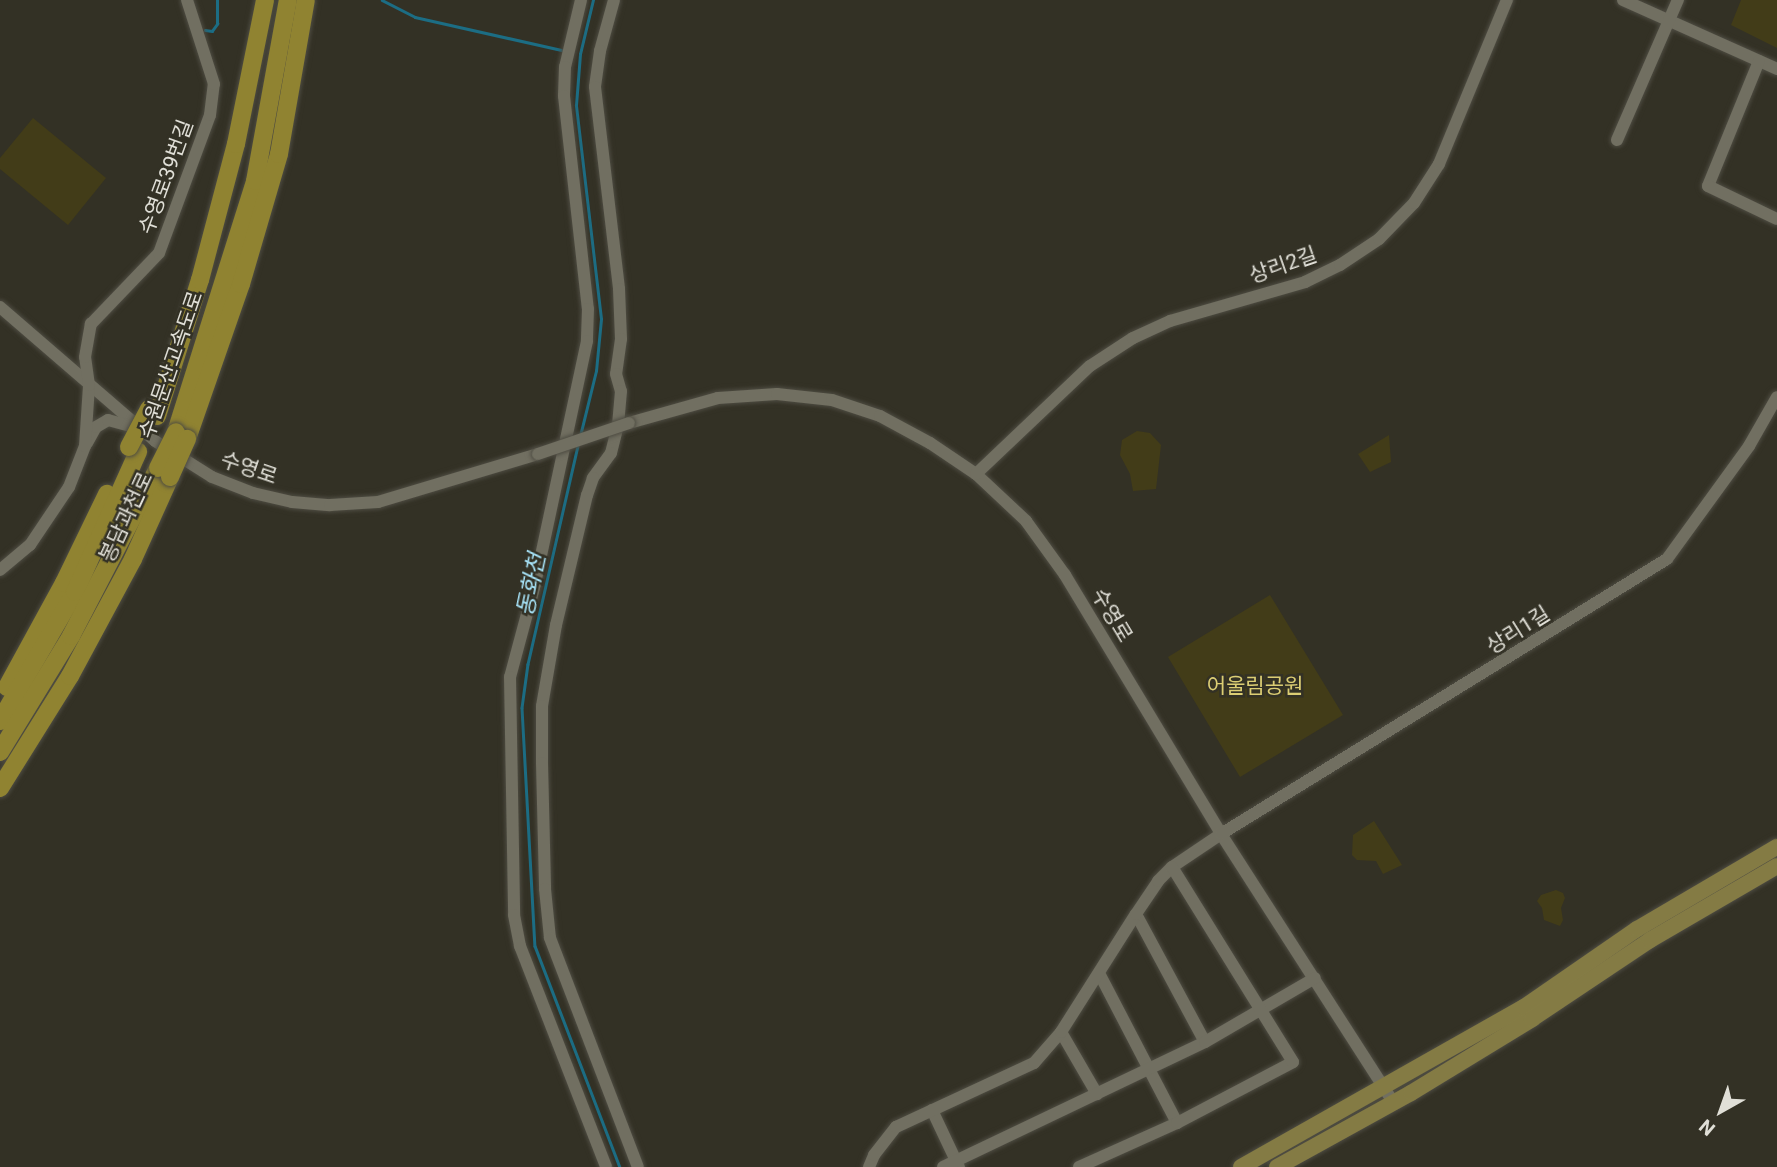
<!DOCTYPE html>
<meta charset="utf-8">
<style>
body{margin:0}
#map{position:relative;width:1777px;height:1167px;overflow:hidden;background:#333125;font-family:Roboto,"Noto Sans KR",sans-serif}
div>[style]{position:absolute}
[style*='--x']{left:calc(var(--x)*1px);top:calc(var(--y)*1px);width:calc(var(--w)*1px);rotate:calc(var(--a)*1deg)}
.green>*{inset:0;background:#423c18}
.stream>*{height:2.5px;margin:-1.25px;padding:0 1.25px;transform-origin:1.25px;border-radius:1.25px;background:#1c6d84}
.roads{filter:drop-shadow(0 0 2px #4e4c42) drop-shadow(0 0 2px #4e4c42)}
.minor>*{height:12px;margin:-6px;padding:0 6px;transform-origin:6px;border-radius:6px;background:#716f61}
.major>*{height:16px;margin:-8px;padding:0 8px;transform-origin:8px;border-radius:8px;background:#847b44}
.highway>*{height:18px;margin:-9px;padding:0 9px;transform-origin:9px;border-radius:9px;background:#908331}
.bridges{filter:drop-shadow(0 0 2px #4e4c42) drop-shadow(0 0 2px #4e4c42)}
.minor-bridge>*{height:12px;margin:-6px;padding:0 6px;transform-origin:6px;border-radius:6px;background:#716f61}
.highway-bridge>*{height:18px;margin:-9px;padding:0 9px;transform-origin:9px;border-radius:9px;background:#908331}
span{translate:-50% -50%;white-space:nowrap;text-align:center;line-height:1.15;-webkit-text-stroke:5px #333125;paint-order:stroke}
.street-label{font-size:21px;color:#e0dfd7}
.park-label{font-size:21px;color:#dbcd73}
.water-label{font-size:23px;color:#a8e4f9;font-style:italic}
.north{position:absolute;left:1686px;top:1076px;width:70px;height:70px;-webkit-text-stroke:5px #333125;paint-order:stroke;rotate:220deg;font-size:19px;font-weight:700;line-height:28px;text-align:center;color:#e0dfd7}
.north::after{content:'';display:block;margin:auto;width:24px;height:32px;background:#e0dfd7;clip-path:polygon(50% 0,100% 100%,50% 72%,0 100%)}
</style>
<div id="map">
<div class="green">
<i style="clip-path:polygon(1741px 0,1777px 0,1777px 48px,1731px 25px)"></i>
<i style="clip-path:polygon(33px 118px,106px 178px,68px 225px,0 169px,0 158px)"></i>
<i style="clip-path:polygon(1137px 431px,1150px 433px,1161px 445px,1156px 489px,1133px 491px,1130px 474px,1120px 455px,1122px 440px)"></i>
<i style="clip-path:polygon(1389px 435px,1391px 462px,1370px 472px,1358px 454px)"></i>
<i style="clip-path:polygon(1270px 595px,1343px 715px,1240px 777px,1168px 657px)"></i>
<i style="clip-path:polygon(1374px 821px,1402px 865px,1383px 874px,1376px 861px,1357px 860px,1352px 855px,1353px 835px)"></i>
<i style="clip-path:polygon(1556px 890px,1563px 893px,1565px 898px,1561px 908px,1563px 920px,1560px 926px,1544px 920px,1542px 908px,1537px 901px,1541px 895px)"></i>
</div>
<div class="stream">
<i style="--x:382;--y:0;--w:37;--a:27"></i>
<i style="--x:415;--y:17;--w:151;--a:12.7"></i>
<i style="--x:205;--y:30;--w:7;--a:8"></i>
<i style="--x:212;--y:31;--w:9;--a:-54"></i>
<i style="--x:217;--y:24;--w:24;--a:-90"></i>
<i style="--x:580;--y:436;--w:67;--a:-76.2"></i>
<i style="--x:596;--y:371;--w:52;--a:-84.5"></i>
<i style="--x:601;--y:319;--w:215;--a:-96.7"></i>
<i style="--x:576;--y:105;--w:51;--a:-85.5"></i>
<i style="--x:580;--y:54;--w:56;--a:-76.5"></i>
<i style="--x:578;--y:446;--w:224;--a:102.9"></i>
<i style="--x:528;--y:664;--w:44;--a:97.8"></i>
<i style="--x:522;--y:708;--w:238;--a:86.9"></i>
<i style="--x:535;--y:946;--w:237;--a:69"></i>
</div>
<div class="roads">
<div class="minor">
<i style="--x:581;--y:0;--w:69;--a:103.4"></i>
<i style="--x:565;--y:67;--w:29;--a:92"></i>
<i style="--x:564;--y:96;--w:214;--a:83.6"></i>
<i style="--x:588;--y:309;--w:32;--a:92"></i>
<i style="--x:587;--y:341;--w:249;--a:102.1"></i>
<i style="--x:535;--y:584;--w:96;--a:105"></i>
<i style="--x:510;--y:677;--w:238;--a:89"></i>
<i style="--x:514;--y:915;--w:32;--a:79"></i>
<i style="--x:520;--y:946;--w:237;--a:68.7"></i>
<i style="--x:614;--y:0;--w:53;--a:105.4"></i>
<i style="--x:600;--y:51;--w:36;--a:98"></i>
<i style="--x:595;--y:87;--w:203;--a:83.2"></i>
<i style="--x:619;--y:289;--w:50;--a:87.7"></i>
<i style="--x:621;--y:339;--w:35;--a:98"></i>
<i style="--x:616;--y:374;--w:18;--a:74"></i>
<i style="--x:621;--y:391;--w:34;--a:95"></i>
<i style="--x:618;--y:425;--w:29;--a:104"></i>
<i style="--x:611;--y:453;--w:31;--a:126"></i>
<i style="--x:593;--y:478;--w:18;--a:109"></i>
<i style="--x:587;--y:495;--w:134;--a:103.4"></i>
<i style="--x:556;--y:625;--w:82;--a:99.8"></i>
<i style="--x:542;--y:706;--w:57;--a:90"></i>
<i style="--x:542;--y:763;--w:126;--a:88.6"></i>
<i style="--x:545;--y:889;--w:49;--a:84.2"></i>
<i style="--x:550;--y:938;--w:245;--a:69"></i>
<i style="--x:1623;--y:0;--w:169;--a:24.1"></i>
<i style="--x:1759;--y:61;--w:135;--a:112.2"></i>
<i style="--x:1708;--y:186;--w:76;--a:25.6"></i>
<i style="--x:1617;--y:140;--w:153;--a:-66.5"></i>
<i style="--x:0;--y:307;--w:205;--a:40.8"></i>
<i style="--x:155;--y:441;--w:67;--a:32.3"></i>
<i style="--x:212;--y:477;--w:44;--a:21.3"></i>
<i style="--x:253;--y:493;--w:40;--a:13"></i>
<i style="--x:292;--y:502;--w:38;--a:5"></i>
<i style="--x:330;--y:505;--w:48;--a:-3.6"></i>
<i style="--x:378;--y:502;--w:167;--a:-16.7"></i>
<i style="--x:629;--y:423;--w:92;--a:-15.7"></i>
<i style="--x:718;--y:398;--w:59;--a:-3.9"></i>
<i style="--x:777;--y:394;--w:55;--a:6.2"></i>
<i style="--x:832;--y:400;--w:51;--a:18.4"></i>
<i style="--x:880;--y:416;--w:57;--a:28.4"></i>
<i style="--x:930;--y:443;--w:55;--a:34"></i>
<i style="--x:976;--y:474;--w:69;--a:43.2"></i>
<i style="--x:1026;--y:521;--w:67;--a:54.2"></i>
<i style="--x:1065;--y:575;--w:302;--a:58.9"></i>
<i style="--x:1221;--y:834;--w:320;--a:57.3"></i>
<i style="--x:87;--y:443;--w:18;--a:-61"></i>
<i style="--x:96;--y:427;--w:14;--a:-30"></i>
<i style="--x:108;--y:420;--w:23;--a:15"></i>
<i style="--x:976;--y:474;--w:157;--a:-43.5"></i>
<i style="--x:1090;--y:366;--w:51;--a:-33.1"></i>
<i style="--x:1133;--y:338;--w:41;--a:-24.7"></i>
<i style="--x:1170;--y:321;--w:141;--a:-16.1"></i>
<i style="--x:1305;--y:282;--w:39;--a:-26"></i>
<i style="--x:1340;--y:265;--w:47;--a:-33.7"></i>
<i style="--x:1379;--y:239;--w:50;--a:-45.8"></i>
<i style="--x:1414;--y:203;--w:46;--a:-57.3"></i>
<i style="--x:1439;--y:164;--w:178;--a:-67.5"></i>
<i style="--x:0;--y:570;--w:39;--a:-40"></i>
<i style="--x:30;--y:545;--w:70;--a:-56.1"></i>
<i style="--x:69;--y:487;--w:44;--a:-68.7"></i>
<i style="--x:85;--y:446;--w:61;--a:-86.2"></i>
<i style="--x:89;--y:385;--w:28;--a:-98"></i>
<i style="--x:85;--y:357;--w:34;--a:-80"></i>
<i style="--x:91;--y:324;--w:98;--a:-46.2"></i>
<i style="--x:159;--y:253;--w:147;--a:-69.7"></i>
<i style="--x:210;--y:115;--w:31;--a:-83"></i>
<i style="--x:214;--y:84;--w:88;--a:-107.8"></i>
<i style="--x:1136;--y:914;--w:145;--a:61.7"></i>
<i style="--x:1100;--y:975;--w:167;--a:62.5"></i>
<i style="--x:1061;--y:1032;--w:72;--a:59.9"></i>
<i style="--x:932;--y:1110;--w:63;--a:64.7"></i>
<i style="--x:869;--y:1167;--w:13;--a:-67"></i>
<i style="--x:874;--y:1155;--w:36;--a:-52"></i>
<i style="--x:896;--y:1127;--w:152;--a:-24.9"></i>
<i style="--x:1034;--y:1063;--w:41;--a:-48.9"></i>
<i style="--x:1061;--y:1032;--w:140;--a:-57.6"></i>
<i style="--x:1136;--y:914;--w:40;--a:-56"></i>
<i style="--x:1158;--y:881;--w:20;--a:-45"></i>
<i style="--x:1172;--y:867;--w:59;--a:-34"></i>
<i style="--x:1221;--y:834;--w:524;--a:-31.66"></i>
<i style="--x:1667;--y:559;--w:140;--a:-54"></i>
<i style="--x:1749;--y:446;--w:56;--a:-60.3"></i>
<i style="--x:943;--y:1167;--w:290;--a:-25.5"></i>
<i style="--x:1205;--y:1042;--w:127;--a:-30.2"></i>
<i style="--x:1079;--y:1167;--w:107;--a:-24.2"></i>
<i style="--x:1177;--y:1123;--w:131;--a:-27.7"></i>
<i style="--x:1293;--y:1062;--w:229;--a:-121.8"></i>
</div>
<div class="major">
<i style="--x:1241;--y:1167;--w:325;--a:-29.5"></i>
<i style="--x:1524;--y:1007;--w:137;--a:-34.6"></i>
<i style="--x:1637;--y:929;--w:162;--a:-30.4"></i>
<i style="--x:1277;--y:1167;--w:153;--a:-28.9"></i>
<i style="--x:1411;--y:1093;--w:142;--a:-31.4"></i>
<i style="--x:1532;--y:1019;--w:142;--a:-33.8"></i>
<i style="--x:1650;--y:940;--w:147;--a:-30.2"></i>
</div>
<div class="highway">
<i style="--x:157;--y:416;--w:143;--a:-72.5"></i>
<i style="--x:200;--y:280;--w:141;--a:-75.2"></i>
<i style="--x:236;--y:144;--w:147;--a:-78.6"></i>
<i style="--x:176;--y:432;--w:263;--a:-72.5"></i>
<i style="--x:255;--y:181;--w:184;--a:-79.7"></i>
<i style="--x:187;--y:439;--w:164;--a:-70.8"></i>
<i style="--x:241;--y:284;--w:135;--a:-73.7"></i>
<i style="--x:279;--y:154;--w:156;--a:-80.1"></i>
<i style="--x:7;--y:687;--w:119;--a:-61.3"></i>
<i style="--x:64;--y:583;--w:99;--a:-64.2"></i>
<i style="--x:0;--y:721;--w:149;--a:-59.8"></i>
<i style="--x:75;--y:592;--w:154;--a:-65.8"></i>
<i style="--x:0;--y:752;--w:136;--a:-58.5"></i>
<i style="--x:71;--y:636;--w:189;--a:-62.6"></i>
<i style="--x:0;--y:788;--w:132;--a:-58"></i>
<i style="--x:70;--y:676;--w:133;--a:-61.7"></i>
<i style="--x:133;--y:559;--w:90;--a:-65.7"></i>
</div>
</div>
<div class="bridges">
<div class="minor-bridge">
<i style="--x:538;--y:454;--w:96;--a:-18.8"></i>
</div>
<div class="highway-bridge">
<i style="--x:129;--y:447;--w:43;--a:-62.2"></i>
<i style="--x:158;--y:468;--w:40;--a:-63.4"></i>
<i style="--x:170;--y:477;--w:42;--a:-65.9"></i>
</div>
</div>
<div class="street-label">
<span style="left:166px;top:177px;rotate:-70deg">수영로39번길</span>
<span style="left:1283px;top:265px;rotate:-19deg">상리2길</span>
<span style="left:171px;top:365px;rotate:-71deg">수원문산고속도로</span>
<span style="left:249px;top:468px;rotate:19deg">수영로</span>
<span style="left:126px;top:517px;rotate:-65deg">봉담과천로</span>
<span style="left:1112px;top:615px;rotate:59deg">수영로</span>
<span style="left:1518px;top:630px;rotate:-32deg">상리1길</span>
</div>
<div class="park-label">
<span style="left:1255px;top:686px">어울림공원</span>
</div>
<div class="water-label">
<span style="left:532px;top:585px;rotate:-78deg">동화천</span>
</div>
<div class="north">N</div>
</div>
